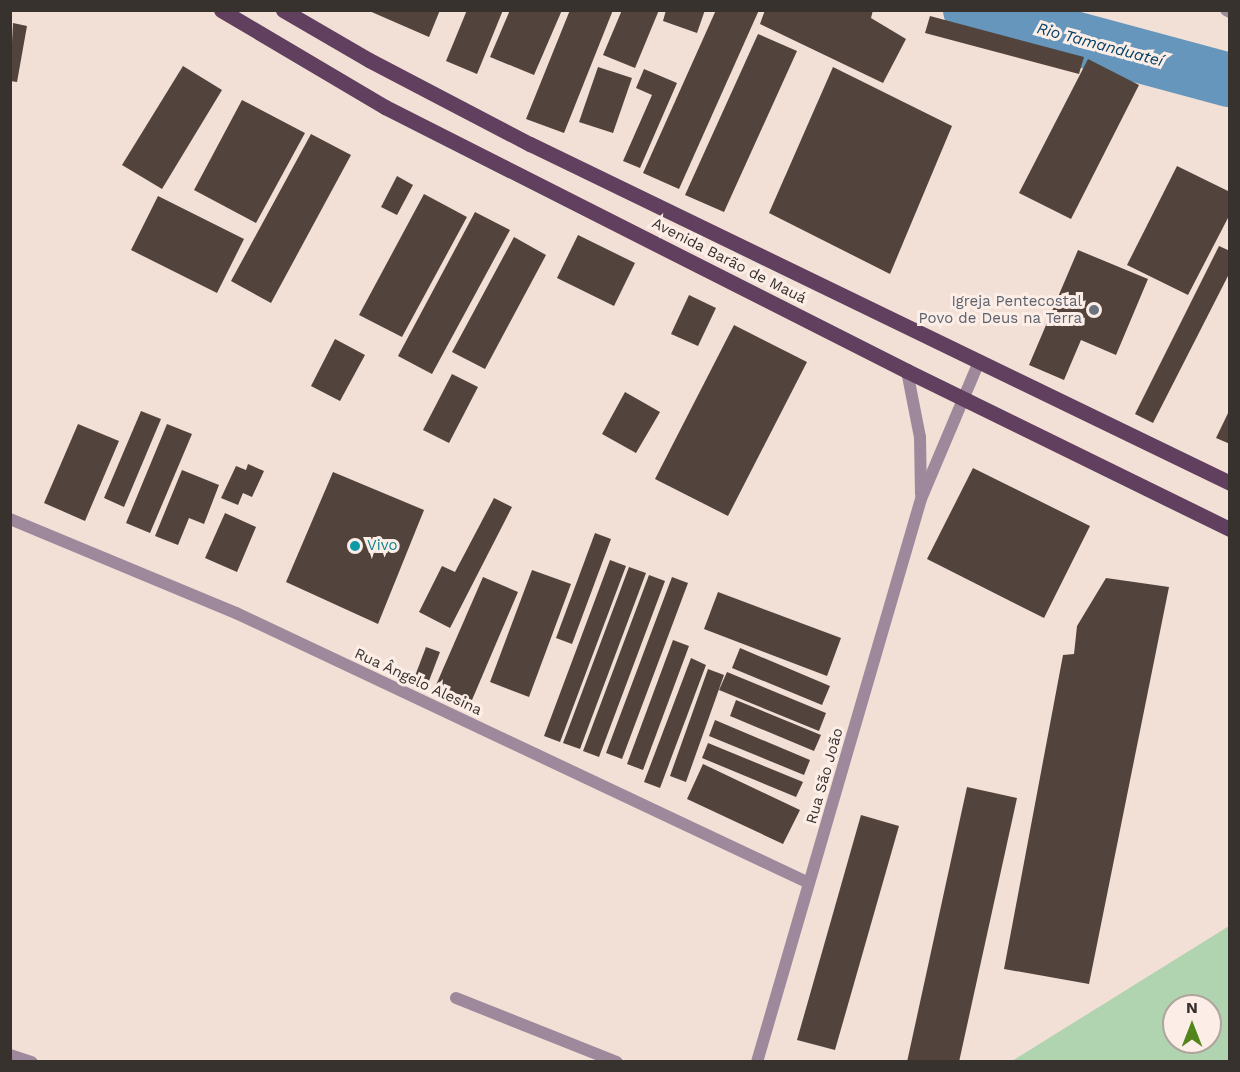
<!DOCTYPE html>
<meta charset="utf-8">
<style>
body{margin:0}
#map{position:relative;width:1240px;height:1072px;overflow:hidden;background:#f2e0d7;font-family:"Work Sans",sans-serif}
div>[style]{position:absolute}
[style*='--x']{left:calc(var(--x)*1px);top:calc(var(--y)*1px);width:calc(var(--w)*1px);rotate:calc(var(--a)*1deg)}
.green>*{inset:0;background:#b0d4b0}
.river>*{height:54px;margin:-27px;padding:0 27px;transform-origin:27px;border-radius:27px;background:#6796bc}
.building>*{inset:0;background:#52443c}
.minor>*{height:12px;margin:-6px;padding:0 6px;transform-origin:6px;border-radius:6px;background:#9d899b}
.tertiary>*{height:12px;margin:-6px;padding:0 6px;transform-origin:6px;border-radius:6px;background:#9d899b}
.primary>*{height:15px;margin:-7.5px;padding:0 7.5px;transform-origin:7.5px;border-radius:7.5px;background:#613f5e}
.dots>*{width:16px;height:16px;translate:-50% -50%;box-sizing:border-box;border:3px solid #fceee7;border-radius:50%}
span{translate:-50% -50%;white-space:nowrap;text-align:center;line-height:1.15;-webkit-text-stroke:6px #fceee7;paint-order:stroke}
.street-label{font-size:15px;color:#38322e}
.worship-label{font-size:15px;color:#5b616d}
.right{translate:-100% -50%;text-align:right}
.culture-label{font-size:15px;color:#0d838f}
.left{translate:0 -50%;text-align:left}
.water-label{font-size:16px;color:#044066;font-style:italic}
.frame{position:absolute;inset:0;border:12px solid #38322e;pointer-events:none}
.north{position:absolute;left:1162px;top:994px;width:60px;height:60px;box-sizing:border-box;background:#fceee7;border:2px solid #aea39d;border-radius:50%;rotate:0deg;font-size:16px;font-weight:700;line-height:24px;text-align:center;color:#38322e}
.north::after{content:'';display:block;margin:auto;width:21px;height:27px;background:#52861c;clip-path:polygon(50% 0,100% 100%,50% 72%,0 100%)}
</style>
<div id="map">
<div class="green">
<i style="clip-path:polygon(evenodd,1229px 926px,1229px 1061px,1012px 1061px,1229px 926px,1174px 1006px,1210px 1006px,1210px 1042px,1174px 1042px,1174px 1006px)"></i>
</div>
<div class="river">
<i style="--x:970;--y:10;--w:269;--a:15.1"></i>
</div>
<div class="building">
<i style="clip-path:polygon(367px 10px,440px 10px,429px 37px)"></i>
<i style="clip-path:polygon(467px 10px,503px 10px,477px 74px,446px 61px)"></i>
<i style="clip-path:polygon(510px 10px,562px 10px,534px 75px,490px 57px)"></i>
<i style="clip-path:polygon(570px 10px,613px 10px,564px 133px,526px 119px)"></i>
<i style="clip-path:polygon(622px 10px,659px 10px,635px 68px,603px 55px)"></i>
<i style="clip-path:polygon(666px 10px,705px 10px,697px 33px,663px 21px)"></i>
<i style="clip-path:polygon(716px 10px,759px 10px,679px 189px,643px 173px)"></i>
<i style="clip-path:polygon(765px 10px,873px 10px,871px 18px,906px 39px,883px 83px,760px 24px)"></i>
<i style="clip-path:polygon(930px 16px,1084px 57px,1079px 74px,925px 33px)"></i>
<i style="clip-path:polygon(13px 23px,27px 26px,17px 82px,10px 81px)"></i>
<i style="clip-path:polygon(758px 34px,797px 51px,724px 212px,685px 195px)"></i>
<i style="clip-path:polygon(1088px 59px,1139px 85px,1071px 219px,1019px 193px)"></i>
<i style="clip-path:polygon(183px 66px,222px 90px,162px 189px,122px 165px)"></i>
<i style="clip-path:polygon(598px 67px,632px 78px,613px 133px,579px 122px)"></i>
<i style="clip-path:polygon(833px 67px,952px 126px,890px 274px,769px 213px)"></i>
<i style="clip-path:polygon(644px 69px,677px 83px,640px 168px,623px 161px,652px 95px,636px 88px)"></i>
<i style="clip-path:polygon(242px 100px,305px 133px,256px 223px,194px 190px)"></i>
<i style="clip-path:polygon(311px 134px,351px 155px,271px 303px,231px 281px)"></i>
<i style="clip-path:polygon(1177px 166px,1230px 192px,1230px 214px,1188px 295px,1127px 265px)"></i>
<i style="clip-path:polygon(397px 176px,413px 185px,397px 215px,381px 207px)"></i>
<i style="clip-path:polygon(424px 194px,467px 217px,402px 337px,359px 315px)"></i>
<i style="clip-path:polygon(158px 196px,244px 239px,217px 293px,131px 250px)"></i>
<i style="clip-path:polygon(475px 212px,510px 230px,432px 374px,398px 356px)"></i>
<i style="clip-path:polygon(578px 235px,635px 263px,614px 306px,557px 278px)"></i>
<i style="clip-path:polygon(514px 237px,546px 255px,485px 369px,452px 352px)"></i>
<i style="clip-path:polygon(1219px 246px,1230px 251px,1230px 272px,1153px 423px,1135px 414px)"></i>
<i style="clip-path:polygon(1078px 250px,1148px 279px,1116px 355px,1081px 340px,1064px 380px,1029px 365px)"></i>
<i style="clip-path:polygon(689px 295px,716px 308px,698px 346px,671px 334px)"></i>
<i style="clip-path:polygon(734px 325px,807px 362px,728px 516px,655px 479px)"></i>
<i style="clip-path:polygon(335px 339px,365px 355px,340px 401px,311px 386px)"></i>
<i style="clip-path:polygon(452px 374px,478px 387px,449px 443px,423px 430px)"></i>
<i style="clip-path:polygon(625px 392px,660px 412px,636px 453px,602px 434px)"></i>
<i style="clip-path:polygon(1230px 409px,1230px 444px,1216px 438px)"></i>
<i style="clip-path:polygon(141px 411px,161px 419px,124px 507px,104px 498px)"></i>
<i style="clip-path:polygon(78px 424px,119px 441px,85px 521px,44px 503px)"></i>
<i style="clip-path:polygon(167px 424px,192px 434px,150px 533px,126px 523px)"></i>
<i style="clip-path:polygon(248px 464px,264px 471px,252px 497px,243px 493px,238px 505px,221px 498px,236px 466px,246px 470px)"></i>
<i style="clip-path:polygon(973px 468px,1090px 526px,1044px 618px,927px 559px)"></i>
<i style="clip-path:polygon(182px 470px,219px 485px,204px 524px,189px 518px,178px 545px,155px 536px)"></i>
<i style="clip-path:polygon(333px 472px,424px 510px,378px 624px,286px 582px)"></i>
<i style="clip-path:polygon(494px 498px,512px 507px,450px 628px,419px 612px,442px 566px,455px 572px)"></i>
<i style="clip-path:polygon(225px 513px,256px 527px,237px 572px,205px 558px)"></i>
<i style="clip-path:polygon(595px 533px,611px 539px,572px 644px,556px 638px)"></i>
<i style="clip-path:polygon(610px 560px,626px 566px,560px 742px,544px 736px)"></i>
<i style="clip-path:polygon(629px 567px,646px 573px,580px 749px,563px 743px)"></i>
<i style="clip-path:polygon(532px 570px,571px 584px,529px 697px,490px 682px)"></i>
<i style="clip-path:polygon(649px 575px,665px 581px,599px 757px,583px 751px)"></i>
<i style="clip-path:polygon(483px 577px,518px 592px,472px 700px,436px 685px)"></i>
<i style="clip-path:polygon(672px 577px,688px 583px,622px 759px,606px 753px)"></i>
<i style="clip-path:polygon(1106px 578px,1169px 587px,1089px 984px,1004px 969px,1063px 655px,1074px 654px,1077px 626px)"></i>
<i style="clip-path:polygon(718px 592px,841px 638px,827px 676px,704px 629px)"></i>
<i style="clip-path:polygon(673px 640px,689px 646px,643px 770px,627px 764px)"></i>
<i style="clip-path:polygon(426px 647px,440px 652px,429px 681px,415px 676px)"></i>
<i style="clip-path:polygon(740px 648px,830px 686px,822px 705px,732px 668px)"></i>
<i style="clip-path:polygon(691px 658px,706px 665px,660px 788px,644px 782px)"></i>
<i style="clip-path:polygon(708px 669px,724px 675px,686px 782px,670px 776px)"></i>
<i style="clip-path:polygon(727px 672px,826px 713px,819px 731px,719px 690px)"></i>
<i style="clip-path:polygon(736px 700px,821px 735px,814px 751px,730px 716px)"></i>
<i style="clip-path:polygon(715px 720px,810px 760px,804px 775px,709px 736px)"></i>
<i style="clip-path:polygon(708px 743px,803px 782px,796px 797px,702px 758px)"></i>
<i style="clip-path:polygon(703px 764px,800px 810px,783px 844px,687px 799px)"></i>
<i style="clip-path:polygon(967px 787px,1017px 798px,959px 1062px,907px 1062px)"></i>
<i style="clip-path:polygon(861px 815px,899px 826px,835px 1050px,797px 1040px)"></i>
</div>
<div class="minor">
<i style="--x:1226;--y:10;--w:4;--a:27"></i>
<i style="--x:907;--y:371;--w:67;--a:78.9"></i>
<i style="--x:920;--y:437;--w:57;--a:89"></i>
<i style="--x:921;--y:499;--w:149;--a:-67.1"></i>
<i style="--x:10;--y:519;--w:245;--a:22.6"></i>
<i style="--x:236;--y:613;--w:633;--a:25.23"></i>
<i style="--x:456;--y:998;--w:173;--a:21.7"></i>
<i style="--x:10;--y:1055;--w:23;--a:18"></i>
</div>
<div class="tertiary">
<i style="--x:757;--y:1062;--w:586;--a:-73.76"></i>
</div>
<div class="primary">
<i style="--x:221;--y:10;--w:191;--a:30.6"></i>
<i style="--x:385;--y:107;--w:585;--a:26.83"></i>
<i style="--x:907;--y:371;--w:360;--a:26.1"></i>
<i style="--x:283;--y:10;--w:99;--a:30.2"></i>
<i style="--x:369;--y:60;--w:182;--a:27.6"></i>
<i style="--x:530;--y:144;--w:778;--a:25.84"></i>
</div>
<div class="dots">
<i style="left:1094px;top:310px;background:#6b7280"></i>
<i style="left:355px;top:546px;background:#0f9aa8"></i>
</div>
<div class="street-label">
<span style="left:729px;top:261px;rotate:27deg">Avenida Barão de Mauá</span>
<span style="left:418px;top:682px;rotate:25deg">Rua Ângelo Alesina</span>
<span style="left:825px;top:776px;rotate:-74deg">Rua São João</span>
</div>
<div class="worship-label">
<span class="right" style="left:1082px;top:310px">Igreja Pentecostal<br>Povo de Deus na Terra</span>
</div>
<div class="culture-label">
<span class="left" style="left:367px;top:546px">Vivo</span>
</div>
<div class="water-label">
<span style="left:1100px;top:45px;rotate:15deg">Rio Tamanduateí</span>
</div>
<div class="frame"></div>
<div class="north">N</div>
</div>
